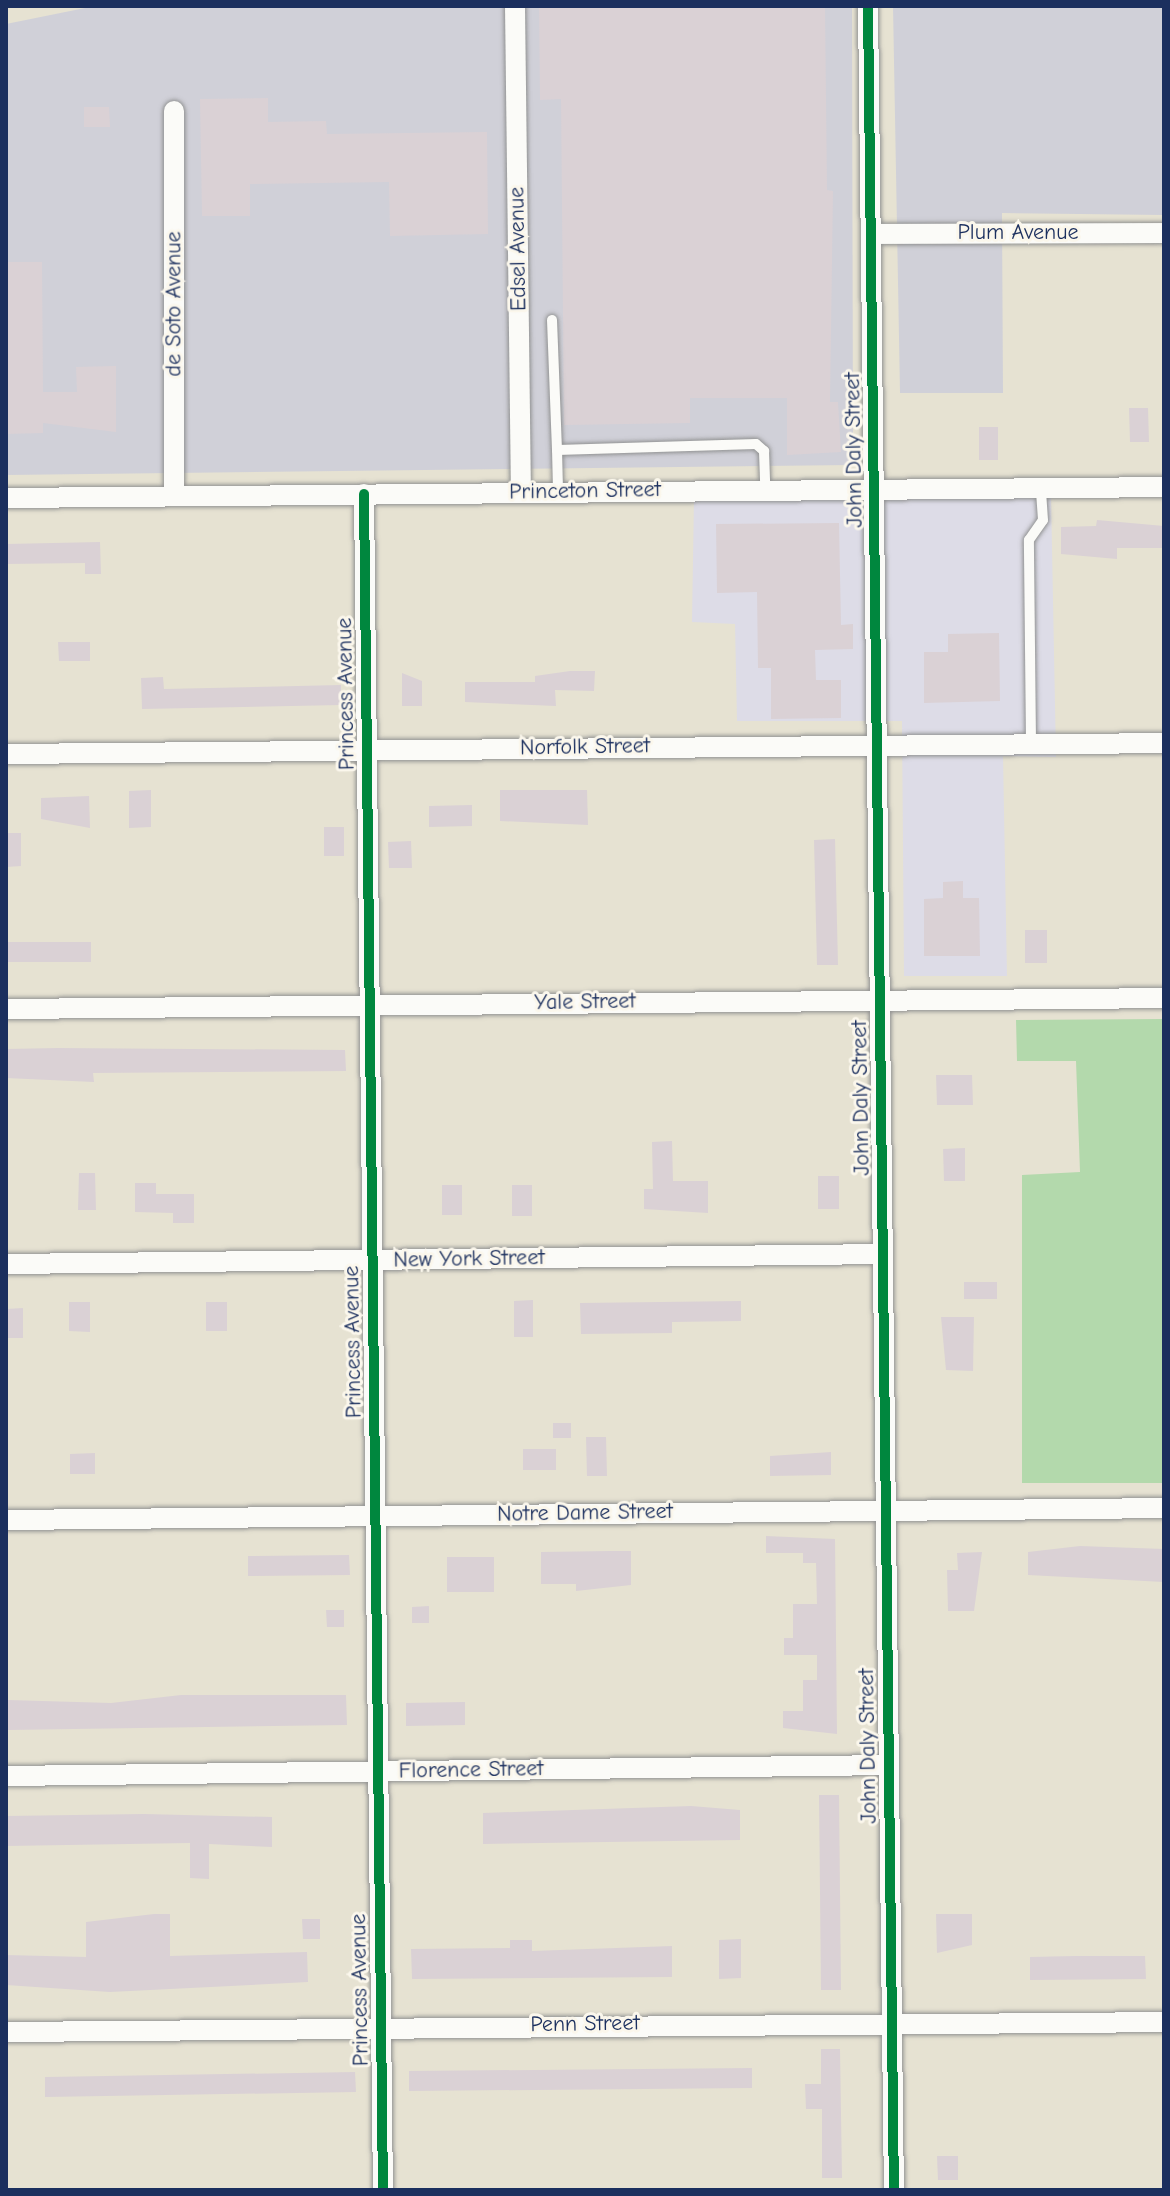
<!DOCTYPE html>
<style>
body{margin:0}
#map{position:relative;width:1170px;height:2196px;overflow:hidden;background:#e6e2d2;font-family:"Comic Neue",sans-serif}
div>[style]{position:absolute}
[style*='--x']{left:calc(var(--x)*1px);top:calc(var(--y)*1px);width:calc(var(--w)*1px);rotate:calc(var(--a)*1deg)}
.built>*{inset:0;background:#dddce7}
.industrial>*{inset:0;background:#d0d0d8}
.green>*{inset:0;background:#b3d9ac}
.building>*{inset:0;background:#dad1d5}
.roads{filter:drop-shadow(0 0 2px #919292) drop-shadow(0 0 2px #919292)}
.lane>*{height:10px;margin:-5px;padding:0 5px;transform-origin:5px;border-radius:5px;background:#fbfbf8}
.street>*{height:20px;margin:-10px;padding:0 10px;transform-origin:10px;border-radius:10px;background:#fbfbf8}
.cycleway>*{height:10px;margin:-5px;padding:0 5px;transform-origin:5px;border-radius:5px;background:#00873e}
span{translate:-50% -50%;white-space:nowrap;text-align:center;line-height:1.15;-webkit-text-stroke:6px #fbf7ec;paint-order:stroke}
.street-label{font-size:22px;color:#1b2f5e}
.frame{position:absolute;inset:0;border:8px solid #1b2f5e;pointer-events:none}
</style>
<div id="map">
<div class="built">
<i style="clip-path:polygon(1051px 496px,1056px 757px,1003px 756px,1007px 976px,904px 976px,902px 721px,737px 721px,735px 624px,692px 622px,694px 497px)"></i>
</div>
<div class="industrial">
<i style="clip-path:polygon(95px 6px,852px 6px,853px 465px,6px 475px,6px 24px)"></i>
<i style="clip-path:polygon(893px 6px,1164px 6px,1164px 215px,1002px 213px,1003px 393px,900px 393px)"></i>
</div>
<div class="green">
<i style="clip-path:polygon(1164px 1019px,1164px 1483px,1022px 1483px,1022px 1175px,1080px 1172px,1076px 1061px,1017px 1061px,1016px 1020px)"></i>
</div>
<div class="building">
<i style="clip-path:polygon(539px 6px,825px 6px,827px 190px,833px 191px,830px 402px,838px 402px,841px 452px,787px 455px,787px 398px,690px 398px,690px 423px,564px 425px,561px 99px,540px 100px)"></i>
<i style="clip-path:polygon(268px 98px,268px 122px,326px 121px,327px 134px,487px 132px,488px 234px,390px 236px,389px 182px,250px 184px,250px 216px,202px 216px,200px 99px)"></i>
<i style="clip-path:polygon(84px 107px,109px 107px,110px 127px,84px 127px)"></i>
<i style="clip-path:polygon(6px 262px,42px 262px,43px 392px,77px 392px,76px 367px,116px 366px,116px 432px,43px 423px,43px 433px,6px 434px)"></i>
<i style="clip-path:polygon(1129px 408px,1148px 408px,1149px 442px,1130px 442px)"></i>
<i style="clip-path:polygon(979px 427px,998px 427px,998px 460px,979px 460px)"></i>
<i style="clip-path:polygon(1097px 520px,1164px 526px,1164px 548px,1117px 548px,1117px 559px,1061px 554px,1061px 527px,1096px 526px)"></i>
<i style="clip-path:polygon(839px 523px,841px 625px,853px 624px,853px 649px,815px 650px,816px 680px,841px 680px,841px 718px,771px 719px,771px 668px,758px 668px,757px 592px,717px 593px,716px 524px)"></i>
<i style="clip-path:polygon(100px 542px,101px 574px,85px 574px,85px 563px,6px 564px,6px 544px)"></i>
<i style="clip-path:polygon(999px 633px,1000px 701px,924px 703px,924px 652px,948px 652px,948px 634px)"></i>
<i style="clip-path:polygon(58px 642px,90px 642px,90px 661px,59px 661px)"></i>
<i style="clip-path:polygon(570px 671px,595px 671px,594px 691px,555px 690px,556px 706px,465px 702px,465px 682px,535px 682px,535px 676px)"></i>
<i style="clip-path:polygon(402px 673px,422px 681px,422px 706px,402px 706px)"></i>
<i style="clip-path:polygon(163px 677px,164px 689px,341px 685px,341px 705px,142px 709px,141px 678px)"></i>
<i style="clip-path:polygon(151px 790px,151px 827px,129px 828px,129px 791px)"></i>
<i style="clip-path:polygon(500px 790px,587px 790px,588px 825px,500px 821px)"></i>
<i style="clip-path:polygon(89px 796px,90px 828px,41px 819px,41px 798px)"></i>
<i style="clip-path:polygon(472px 805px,472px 826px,429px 827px,429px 806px)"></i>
<i style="clip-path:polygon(324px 827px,344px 827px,344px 856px,324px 856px)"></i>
<i style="clip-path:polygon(6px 833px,21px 833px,21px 866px,6px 867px)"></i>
<i style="clip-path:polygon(835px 839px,838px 965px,817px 965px,814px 840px)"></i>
<i style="clip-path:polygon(411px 841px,412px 868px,389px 868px,388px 842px)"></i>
<i style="clip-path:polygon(963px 881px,963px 898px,979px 898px,980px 956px,924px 956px,924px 899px,943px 898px,943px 882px)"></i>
<i style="clip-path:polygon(1025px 930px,1047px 930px,1047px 963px,1025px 963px)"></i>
<i style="clip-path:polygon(6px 942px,91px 942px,91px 962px,6px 962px)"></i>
<i style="clip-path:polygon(58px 1048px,345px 1050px,346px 1071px,93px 1073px,94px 1082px,6px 1078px,6px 1049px)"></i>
<i style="clip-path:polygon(936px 1075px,972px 1075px,973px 1105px,937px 1105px)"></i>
<i style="clip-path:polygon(672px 1141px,673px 1181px,708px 1181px,708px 1213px,644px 1209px,644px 1189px,653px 1189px,652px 1142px)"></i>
<i style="clip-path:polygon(965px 1148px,965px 1181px,944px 1181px,943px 1149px)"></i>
<i style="clip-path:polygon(79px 1173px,95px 1173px,96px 1210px,78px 1210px)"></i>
<i style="clip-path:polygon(818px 1176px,839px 1176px,839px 1209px,818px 1209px)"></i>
<i style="clip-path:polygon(135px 1183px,156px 1183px,156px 1194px,194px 1194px,194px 1223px,173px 1223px,173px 1213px,135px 1212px)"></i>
<i style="clip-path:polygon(442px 1185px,462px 1185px,462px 1215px,442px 1215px)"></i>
<i style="clip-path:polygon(512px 1185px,532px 1185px,532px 1216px,512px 1216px)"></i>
<i style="clip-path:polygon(964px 1282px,997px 1282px,997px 1299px,964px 1299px)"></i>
<i style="clip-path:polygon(533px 1300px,533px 1337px,514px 1337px,514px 1301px)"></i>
<i style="clip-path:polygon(741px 1301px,741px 1321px,672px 1322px,672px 1333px,581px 1334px,580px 1303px)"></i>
<i style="clip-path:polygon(69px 1302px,90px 1302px,90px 1332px,69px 1331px)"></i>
<i style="clip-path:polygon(206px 1302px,227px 1302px,227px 1331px,206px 1331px)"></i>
<i style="clip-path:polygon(23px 1308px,23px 1338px,6px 1338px,6px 1309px)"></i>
<i style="clip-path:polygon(941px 1317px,974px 1317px,973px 1371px,946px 1370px)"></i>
<i style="clip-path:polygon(553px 1423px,571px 1423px,571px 1438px,553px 1438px)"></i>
<i style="clip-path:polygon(586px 1437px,606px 1437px,607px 1476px,587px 1476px)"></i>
<i style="clip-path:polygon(523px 1449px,556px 1449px,556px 1470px,523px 1470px)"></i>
<i style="clip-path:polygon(831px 1452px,831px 1475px,770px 1476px,770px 1456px)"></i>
<i style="clip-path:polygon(95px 1453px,95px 1474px,70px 1474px,70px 1454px)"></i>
<i style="clip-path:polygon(766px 1536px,835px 1539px,837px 1734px,783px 1728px,783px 1711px,803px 1711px,803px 1680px,817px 1680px,817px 1655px,784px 1655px,784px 1638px,793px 1638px,793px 1604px,817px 1604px,816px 1563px,803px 1563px,803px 1553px,766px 1553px)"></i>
<i style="clip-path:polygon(1080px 1546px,1164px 1549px,1164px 1582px,1028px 1575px,1028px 1552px)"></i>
<i style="clip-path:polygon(611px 1551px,631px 1551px,631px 1585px,576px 1591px,576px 1584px,541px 1584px,541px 1552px)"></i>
<i style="clip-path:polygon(982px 1552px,974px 1611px,948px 1611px,947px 1570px,958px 1570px,957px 1553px)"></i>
<i style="clip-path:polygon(349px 1555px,350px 1575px,248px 1576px,248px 1556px)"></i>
<i style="clip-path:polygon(447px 1557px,494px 1557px,494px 1592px,447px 1592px)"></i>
<i style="clip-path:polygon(429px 1606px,429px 1623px,412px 1623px,412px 1607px)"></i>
<i style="clip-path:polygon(326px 1610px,344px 1610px,344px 1627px,327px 1627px)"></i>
<i style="clip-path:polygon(181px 1695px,346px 1695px,347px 1725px,8px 1730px,8px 1700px,111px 1703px)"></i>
<i style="clip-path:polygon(465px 1702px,465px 1725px,406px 1726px,406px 1703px)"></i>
<i style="clip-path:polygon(819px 1795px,839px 1795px,841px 1990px,821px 1990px)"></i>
<i style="clip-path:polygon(691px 1806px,740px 1810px,740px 1840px,483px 1844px,483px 1813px)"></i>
<i style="clip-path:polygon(144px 1814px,272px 1817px,272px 1847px,209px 1844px,209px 1879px,190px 1878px,190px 1843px,6px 1846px,6px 1816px)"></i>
<i style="clip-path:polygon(154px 1914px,170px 1914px,170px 1956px,307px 1952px,308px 1982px,110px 1992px,6px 1985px,6px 1955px,86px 1957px,86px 1922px)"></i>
<i style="clip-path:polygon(936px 1914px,972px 1914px,972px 1945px,937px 1953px)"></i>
<i style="clip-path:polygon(302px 1919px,320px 1919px,320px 1939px,303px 1939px)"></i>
<i style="clip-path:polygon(741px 1939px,741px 1978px,719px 1979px,719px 1940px)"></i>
<i style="clip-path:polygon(510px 1940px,532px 1940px,532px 1951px,672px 1946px,672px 1977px,412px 1979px,411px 1949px,510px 1948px)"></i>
<i style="clip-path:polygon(1076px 1956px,1145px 1956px,1146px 1979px,1030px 1980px,1030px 1957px)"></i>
<i style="clip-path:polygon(821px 2049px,840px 2049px,842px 2178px,822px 2178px,822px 2109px,806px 2109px,805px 2084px,821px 2084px)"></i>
<i style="clip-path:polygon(752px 2068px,752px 2088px,409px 2091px,409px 2071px)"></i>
<i style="clip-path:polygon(355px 2072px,356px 2092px,45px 2097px,45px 2077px)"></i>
<i style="clip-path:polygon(937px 2156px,958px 2156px,958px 2180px,938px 2180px)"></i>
</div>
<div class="roads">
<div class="lane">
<i style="--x:552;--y:320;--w:130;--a:87.8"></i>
<i style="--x:558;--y:490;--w:40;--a:-91.4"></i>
<i style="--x:557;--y:450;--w:199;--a:-1.7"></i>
<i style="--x:756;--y:444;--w:11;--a:41"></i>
<i style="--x:764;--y:451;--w:38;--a:88"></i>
<i style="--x:1031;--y:743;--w:203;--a:-90.6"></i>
<i style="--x:1029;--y:540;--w:24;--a:-55"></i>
<i style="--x:1043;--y:520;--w:32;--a:-94"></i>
</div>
<div class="street">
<i style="--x:515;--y:6;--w:486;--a:89.3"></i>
<i style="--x:868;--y:6;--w:2184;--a:89.32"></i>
<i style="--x:871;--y:234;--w:293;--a:-0.2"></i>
<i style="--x:364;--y:494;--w:1696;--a:89.36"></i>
<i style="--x:174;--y:496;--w:385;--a:-90"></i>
<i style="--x:6;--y:498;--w:1158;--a:-0.54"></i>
<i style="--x:6;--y:754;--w:1158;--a:-0.54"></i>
<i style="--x:6;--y:1009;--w:1158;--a:-0.54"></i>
<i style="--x:6;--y:1264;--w:877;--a:-0.65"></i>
<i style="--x:6;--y:1520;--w:1158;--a:-0.59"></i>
<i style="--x:6;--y:1776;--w:883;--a:-0.71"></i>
<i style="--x:6;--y:2032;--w:1158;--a:-0.49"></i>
</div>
</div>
<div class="cycleway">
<i style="--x:868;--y:6;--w:2184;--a:89.32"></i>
<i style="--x:364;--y:494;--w:1696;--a:89.36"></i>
</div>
<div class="street-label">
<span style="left:1018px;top:233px">Plum Avenue</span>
<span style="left:518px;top:249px;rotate:-91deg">Edsel Avenue</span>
<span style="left:174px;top:304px;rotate:-90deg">de Soto Avenue</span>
<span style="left:854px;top:450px;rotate:-91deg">John Daly Street</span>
<span style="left:585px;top:491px;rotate:-1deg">Princeton Street</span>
<span style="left:346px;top:694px;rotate:-91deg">Princess Avenue</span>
<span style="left:585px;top:747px;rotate:-1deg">Norfolk Street</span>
<span style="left:585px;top:1002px;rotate:-1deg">Yale Street</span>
<span style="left:861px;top:1098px;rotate:-91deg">John Daly Street</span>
<span style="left:469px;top:1259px;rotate:-1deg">New York Street</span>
<span style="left:353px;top:1342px;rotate:-91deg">Princess Avenue</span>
<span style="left:585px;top:1513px;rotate:-1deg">Notre Dame Street</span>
<span style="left:868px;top:1746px;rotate:-91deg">John Daly Street</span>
<span style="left:471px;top:1770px;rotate:-1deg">Florence Street</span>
<span style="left:360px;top:1990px;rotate:-91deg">Princess Avenue</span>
<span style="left:585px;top:2024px;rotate:-1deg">Penn Street</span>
</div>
<div class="frame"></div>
</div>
